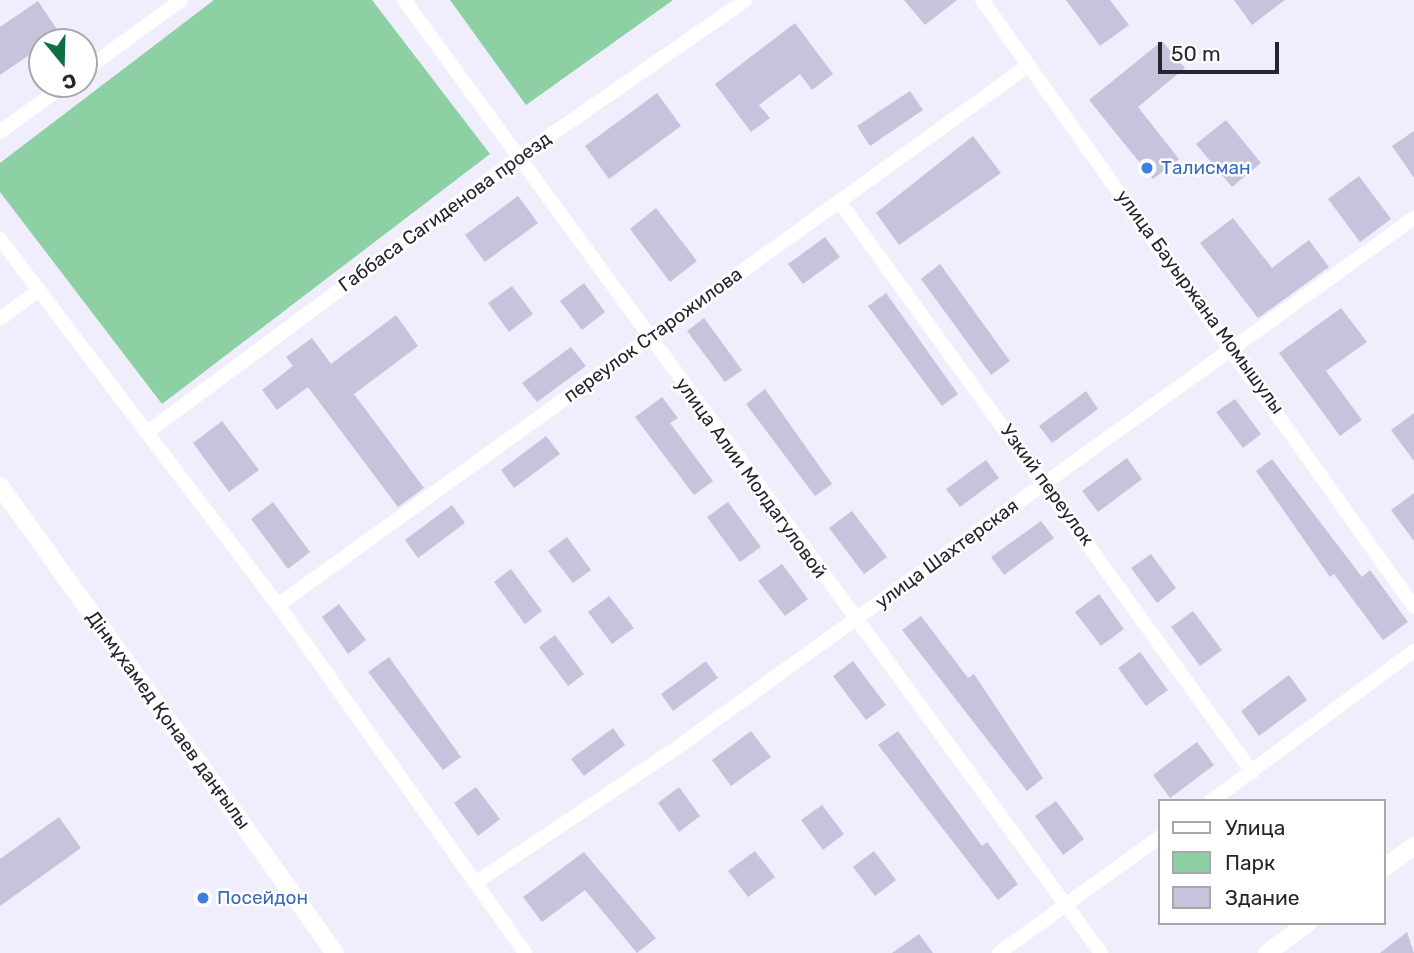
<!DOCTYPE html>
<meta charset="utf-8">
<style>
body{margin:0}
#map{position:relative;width:1414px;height:953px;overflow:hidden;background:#f0edfd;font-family:Rubik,sans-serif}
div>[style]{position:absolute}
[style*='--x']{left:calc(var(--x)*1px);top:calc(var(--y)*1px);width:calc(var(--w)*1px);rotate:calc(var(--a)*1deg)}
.green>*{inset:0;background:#8dd0a4}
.building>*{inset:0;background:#c8c3dd}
.minor>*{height:14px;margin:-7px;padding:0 7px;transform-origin:7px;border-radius:7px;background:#fff}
.tertiary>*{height:18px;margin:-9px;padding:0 9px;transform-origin:9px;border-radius:9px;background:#fff}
.dots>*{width:19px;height:19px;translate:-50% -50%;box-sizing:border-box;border:4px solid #fff;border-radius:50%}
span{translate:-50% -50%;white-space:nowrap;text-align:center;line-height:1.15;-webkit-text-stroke:5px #fff;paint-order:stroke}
.shop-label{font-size:19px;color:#366cbe}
.left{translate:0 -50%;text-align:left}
.street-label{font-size:19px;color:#26242e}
.legend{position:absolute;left:1158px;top:799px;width:228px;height:126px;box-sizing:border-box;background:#fff;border:2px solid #a8a7ab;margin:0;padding:9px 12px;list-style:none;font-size:21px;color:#26242e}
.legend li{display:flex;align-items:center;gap:14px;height:35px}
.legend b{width:35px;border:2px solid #a8a7ab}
.north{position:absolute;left:28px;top:28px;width:70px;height:70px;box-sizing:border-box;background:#fff;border:2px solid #a8a7ab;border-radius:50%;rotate:161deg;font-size:19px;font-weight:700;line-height:28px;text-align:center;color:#26242e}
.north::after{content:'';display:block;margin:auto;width:24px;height:32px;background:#0e6f45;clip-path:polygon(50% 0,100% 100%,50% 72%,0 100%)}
.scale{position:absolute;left:1158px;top:42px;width:121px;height:32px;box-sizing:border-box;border:4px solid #26242e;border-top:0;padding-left:9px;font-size:21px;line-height:24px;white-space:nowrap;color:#26242e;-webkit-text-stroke:5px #fff;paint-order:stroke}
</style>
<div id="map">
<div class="green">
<i style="clip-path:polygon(214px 0,372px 0,490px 154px,162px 404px,0 192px,0 163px)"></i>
<i style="clip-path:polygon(450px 0,673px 0,526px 105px)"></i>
</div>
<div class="building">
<i style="clip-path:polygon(904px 0,957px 0,925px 25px)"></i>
<i style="clip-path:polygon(1066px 0,1110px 0,1129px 25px,1100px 46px)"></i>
<i style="clip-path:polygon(1234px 0,1285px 0,1252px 25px)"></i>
<i style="clip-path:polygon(38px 1px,60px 34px,0 75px,0 27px)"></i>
<i style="clip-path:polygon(795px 23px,833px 74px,812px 90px,800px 74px,759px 105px,770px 118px,751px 132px,715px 84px)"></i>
<i style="clip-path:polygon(1162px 41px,1185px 68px,1138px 107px,1179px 159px,1153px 179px,1089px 100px)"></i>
<i style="clip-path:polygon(910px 91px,923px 110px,870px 146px,857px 126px)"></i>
<i style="clip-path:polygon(657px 93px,681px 126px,609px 179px,585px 146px)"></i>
<i style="clip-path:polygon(1226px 120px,1261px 163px,1232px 187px,1196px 144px)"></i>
<i style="clip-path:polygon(1414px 131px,1414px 178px,1392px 146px)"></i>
<i style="clip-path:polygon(973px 136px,1001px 173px,899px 245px,876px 213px)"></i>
<i style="clip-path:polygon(1359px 176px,1391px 219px,1360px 242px,1328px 199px)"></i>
<i style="clip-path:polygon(518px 196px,538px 223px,485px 262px,465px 235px)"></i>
<i style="clip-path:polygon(656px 208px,697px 261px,670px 282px,630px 229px)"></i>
<i style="clip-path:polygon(1233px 218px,1272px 268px,1309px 240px,1329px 267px,1258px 318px,1200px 243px)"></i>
<i style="clip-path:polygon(825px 237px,840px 257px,803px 284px,788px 264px)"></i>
<i style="clip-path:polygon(940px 264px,1010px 361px,991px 375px,921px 279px)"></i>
<i style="clip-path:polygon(584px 283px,605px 312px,582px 330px,560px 301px)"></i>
<i style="clip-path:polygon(512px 286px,533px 314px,509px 332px,488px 303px)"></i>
<i style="clip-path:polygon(886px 293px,958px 394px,942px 406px,868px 306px)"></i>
<i style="clip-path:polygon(1341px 308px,1367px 342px,1326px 371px,1362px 420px,1340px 436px,1279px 353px)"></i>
<i style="clip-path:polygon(396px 315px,418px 346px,354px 394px,424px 488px,398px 507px,308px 387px,277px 410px,262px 390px,293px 366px,286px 357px,312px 338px,331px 364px)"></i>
<i style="clip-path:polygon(704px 318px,742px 370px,725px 382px,687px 331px)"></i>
<i style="clip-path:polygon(571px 347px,586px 366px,537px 402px,522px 383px)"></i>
<i style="clip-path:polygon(765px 389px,832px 484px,815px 496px,746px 404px)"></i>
<i style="clip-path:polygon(1086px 391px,1098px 409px,1052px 443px,1039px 426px)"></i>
<i style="clip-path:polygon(662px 397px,678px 418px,670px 423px,713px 481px,694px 495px,635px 417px)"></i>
<i style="clip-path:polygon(1235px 399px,1261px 434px,1243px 448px,1216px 412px)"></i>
<i style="clip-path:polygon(1414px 413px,1414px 461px,1391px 430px)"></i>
<i style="clip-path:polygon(222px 421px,259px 470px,229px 492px,193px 443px)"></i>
<i style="clip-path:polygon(546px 436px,560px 454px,514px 488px,501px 470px)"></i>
<i style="clip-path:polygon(1127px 458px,1142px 479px,1098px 512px,1082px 491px)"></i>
<i style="clip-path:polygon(1272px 459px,1362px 577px,1370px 570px,1408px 622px,1383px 640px,1334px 574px,1330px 577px,1256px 471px)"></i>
<i style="clip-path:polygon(986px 460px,999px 478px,960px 507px,946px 489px)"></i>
<i style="clip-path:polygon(1414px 493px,1414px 541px,1391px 510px)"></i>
<i style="clip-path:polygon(273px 502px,310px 552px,288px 569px,251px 519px)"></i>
<i style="clip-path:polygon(728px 502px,761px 547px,740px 562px,707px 517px)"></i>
<i style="clip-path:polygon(452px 505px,465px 523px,418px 558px,405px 540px)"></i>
<i style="clip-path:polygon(852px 511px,887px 557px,864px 574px,829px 528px)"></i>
<i style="clip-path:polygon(1041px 521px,1054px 538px,1004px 575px,991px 557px)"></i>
<i style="clip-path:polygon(567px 537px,591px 570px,573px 583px,548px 551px)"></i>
<i style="clip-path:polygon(1151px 554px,1176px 588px,1157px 603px,1131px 568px)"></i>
<i style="clip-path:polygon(782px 564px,808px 599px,785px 616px,758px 581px)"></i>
<i style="clip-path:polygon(511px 569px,542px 611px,525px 624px,494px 582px)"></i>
<i style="clip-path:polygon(1099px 594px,1124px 629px,1101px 646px,1075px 612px)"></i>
<i style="clip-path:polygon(609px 596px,634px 628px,612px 644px,588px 612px)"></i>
<i style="clip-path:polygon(339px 604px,366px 640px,348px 654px,322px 617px)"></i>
<i style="clip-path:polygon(1193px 611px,1222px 650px,1200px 666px,1171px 627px)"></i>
<i style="clip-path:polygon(921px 616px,968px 678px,974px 674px,1043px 778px,1027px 791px,902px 630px)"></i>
<i style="clip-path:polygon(555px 635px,584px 674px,568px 686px,539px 647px)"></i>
<i style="clip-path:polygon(1140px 652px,1168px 690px,1146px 706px,1118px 668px)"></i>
<i style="clip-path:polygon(389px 657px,461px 757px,443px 770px,368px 672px)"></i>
<i style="clip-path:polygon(706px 661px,718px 678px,673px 711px,661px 694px)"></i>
<i style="clip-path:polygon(853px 661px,886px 705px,866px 720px,833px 676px)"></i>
<i style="clip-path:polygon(1289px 675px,1307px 700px,1259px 736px,1241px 711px)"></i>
<i style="clip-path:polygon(613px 728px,625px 745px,584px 776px,571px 759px)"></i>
<i style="clip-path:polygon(751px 731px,771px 757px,731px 786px,712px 760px)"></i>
<i style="clip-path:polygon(898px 731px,982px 846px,987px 842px,1018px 884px,998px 900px,878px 745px)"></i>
<i style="clip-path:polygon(1197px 742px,1214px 765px,1170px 798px,1153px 775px)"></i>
<i style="clip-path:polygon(476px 787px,500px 819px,478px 836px,454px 803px)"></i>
<i style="clip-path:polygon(679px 787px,700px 816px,679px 832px,658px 803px)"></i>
<i style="clip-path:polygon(1056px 801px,1084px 839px,1063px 855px,1035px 816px)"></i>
<i style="clip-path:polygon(822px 805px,844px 834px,823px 850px,801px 820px)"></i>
<i style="clip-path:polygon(59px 817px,81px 848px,0 906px,0 859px)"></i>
<i style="clip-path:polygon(755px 851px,775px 877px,748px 897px,728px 871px)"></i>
<i style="clip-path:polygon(874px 851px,896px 880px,875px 896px,853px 867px)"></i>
<i style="clip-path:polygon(584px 852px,656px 938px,637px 953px,585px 890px,542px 922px,523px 897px)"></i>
<i style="clip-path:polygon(1407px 932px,1414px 953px,1380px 953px)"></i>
<i style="clip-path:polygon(919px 934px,933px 953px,892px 953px)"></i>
</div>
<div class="minor">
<i style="--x:404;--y:0;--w:1181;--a:53.82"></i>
<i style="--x:982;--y:0;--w:745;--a:54.56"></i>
<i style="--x:84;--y:71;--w:120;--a:-36.2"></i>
<i style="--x:0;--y:132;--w:82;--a:-36"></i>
<i style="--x:839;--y:201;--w:705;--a:54.12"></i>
<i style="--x:0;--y:239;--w:460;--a:52.8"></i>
<i style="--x:278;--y:605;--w:427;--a:54.6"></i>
<i style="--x:0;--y:319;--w:45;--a:-36.9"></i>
<i style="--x:149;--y:431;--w:460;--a:-36.5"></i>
<i style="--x:519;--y:157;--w:276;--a:-34.7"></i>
<i style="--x:278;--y:605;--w:925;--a:-35.72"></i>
<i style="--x:1211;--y:801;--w:252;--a:-36.5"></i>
<i style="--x:475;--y:883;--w:232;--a:-33.8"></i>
<i style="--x:668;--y:754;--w:919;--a:-35.7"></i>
<i style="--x:999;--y:953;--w:198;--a:-35.8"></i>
</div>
<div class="tertiary">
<i style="--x:0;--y:486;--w:575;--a:54.35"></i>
<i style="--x:1384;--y:868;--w:37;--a:-36"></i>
<i style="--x:1267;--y:953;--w:51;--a:-36.2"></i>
</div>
<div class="dots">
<i style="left:1147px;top:168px;background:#3f7fe0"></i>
<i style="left:203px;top:898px;background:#3f7fe0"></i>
</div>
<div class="shop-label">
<span class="left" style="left:1161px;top:168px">Талисман</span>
<span class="left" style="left:217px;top:898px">Посейдон</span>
</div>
<div class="street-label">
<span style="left:445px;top:212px;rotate:-36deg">Габбаса Сагиденова проезд</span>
<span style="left:1200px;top:302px;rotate:54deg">улица Бауыржана Момышулы</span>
<span style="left:653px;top:335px;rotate:-36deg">переулок Старожилова</span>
<span style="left:751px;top:478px;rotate:54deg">улица Алии Молдагуловой</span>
<span style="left:1047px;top:485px;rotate:54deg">Узкий переулок</span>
<span style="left:947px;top:554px;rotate:-36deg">улица Шахтерская</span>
<span style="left:168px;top:720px;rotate:54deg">Дінмұхамед Қонаев даңғылы</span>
</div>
<ul class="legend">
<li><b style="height:9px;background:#fff"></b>Улица</li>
<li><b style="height:19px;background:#8dd0a4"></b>Парк</li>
<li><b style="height:19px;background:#c8c3dd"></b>Здание</li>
</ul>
<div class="north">С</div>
<div class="scale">50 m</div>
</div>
